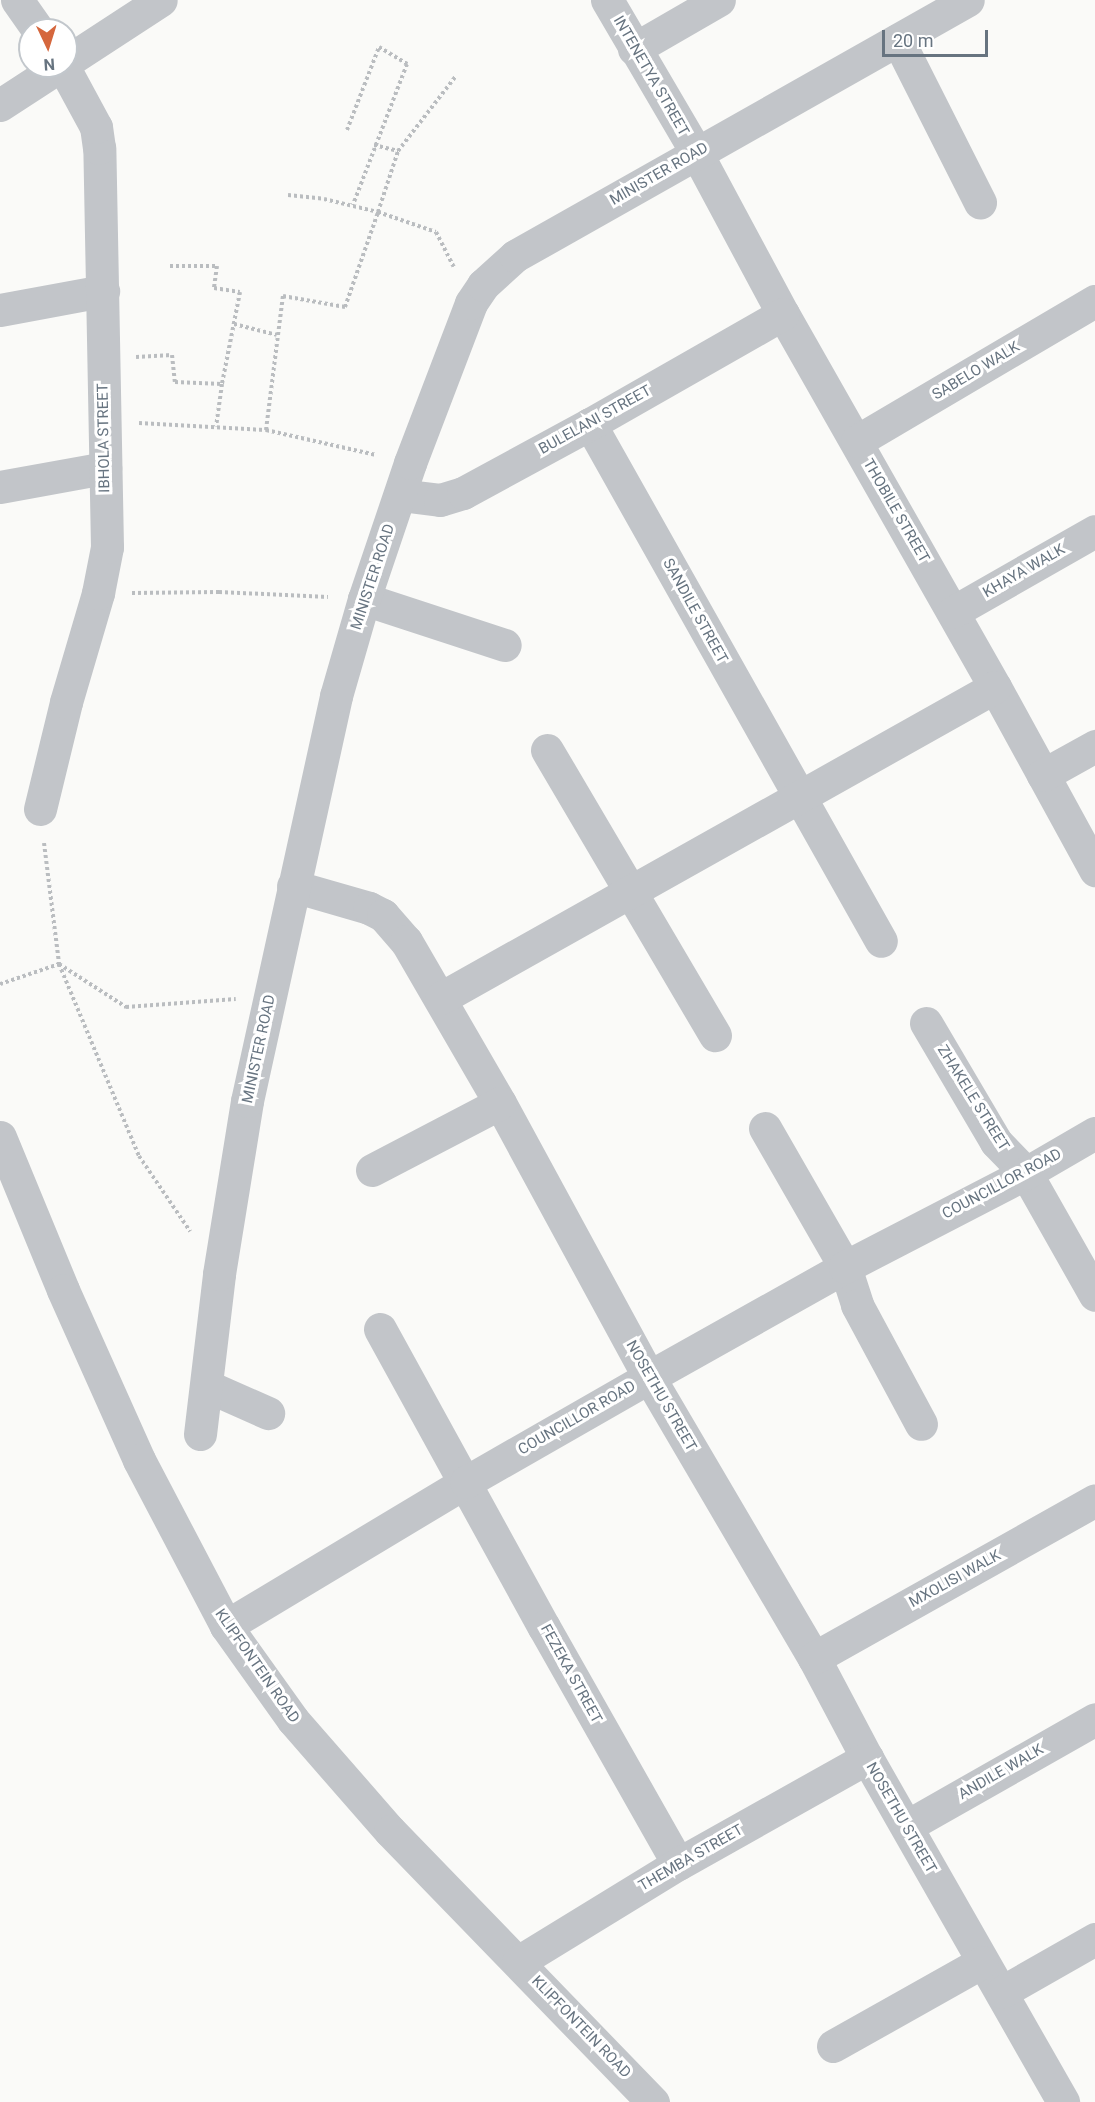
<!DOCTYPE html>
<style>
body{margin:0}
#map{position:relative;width:1095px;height:2102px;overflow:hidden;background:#fafaf8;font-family:Roboto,sans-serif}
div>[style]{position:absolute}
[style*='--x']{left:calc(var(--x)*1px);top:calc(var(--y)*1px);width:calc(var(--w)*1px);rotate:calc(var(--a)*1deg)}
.path>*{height:4px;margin-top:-2px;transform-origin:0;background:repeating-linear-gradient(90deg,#babdc0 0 3px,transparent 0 6px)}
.minor>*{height:33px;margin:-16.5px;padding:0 16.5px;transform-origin:16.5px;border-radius:16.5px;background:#c2c5c9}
span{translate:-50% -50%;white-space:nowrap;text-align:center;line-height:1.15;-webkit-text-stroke:6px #fff;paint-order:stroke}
.street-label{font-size:15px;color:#677480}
.north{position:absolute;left:18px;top:18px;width:60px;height:60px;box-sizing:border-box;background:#fff;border:2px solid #c2c7cc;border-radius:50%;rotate:176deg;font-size:16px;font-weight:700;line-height:24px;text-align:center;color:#677480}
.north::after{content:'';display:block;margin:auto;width:21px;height:27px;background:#d5673d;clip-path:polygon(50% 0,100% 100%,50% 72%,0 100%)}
.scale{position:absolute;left:882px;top:30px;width:106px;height:27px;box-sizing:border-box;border:3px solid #677480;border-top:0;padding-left:8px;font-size:18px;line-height:21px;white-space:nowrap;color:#677480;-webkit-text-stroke:4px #fff;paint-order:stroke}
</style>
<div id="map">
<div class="path">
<i style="--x:347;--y:130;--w:89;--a:-68.9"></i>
<i style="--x:379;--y:47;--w:33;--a:31"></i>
<i style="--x:407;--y:64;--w:151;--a:111"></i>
<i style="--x:374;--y:145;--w:25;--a:14"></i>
<i style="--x:288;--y:195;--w:36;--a:6"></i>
<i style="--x:324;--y:199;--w:56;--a:13.5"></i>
<i style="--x:378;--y:212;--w:64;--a:-71.8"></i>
<i style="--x:398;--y:151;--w:95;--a:-52.3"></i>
<i style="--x:170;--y:266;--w:47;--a:0"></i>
<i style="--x:217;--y:266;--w:22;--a:98"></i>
<i style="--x:214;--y:288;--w:26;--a:9"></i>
<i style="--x:240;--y:292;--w:94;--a:101.1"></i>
<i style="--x:234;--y:324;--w:44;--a:14.3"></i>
<i style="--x:136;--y:357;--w:36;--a:-3"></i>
<i style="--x:172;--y:355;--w:27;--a:84"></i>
<i style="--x:175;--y:382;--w:47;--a:2.4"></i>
<i style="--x:222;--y:384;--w:43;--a:97.9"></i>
<i style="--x:139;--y:423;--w:127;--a:3.2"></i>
<i style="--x:266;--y:430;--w:135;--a:-82.8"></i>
<i style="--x:283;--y:296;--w:63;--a:10.1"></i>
<i style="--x:345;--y:307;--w:101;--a:-70.8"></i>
<i style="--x:378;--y:212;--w:61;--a:19"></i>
<i style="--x:436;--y:232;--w:39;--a:63"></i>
<i style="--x:266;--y:430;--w:113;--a:12.8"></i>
<i style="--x:132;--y:593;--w:87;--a:-0.7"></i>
<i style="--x:219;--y:592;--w:109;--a:2.6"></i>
<i style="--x:44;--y:843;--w:122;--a:82.9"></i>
<i style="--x:59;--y:964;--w:208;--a:67.4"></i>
<i style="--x:139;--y:1156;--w:91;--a:55.8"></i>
<i style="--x:0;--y:984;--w:62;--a:-18.7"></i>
<i style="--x:59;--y:964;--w:80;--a:32.7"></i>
<i style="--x:126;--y:1007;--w:110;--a:-4.2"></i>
</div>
<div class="minor">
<i style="--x:17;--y:0;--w:37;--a:55"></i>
<i style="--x:607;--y:0;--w:176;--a:59.6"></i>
<i style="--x:696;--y:152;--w:184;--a:61.8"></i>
<i style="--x:783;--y:314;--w:429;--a:60.4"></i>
<i style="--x:995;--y:687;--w:209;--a:61.3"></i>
<i style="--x:898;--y:40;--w:182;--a:63.2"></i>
<i style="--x:634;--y:49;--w:98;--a:-30"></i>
<i style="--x:66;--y:62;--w:113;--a:-33.1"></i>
<i style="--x:0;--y:105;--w:72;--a:-33"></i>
<i style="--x:0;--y:310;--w:105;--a:-10.5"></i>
<i style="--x:590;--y:424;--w:593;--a:60.63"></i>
<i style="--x:857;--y:441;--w:276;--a:-30.5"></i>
<i style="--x:0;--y:487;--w:107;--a:-10.3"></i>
<i style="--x:400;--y:495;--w:40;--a:7.1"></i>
<i style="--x:440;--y:500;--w:24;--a:-17"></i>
<i style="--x:463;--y:493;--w:145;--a:-28.5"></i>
<i style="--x:590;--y:424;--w:222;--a:-29.7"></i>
<i style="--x:364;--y:599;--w:148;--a:18.1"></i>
<i style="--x:953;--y:612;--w:163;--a:-29.7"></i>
<i style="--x:547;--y:750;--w:331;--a:59.5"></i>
<i style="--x:1043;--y:775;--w:60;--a:-29.1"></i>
<i style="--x:40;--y:809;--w:110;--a:-76.3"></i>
<i style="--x:66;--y:702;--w:114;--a:-73.6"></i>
<i style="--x:98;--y:593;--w:47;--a:-78.9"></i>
<i style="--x:107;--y:547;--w:399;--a:-91.1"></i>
<i style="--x:99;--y:148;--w:21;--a:-98"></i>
<i style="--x:96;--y:127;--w:69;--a:-118.4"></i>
<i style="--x:293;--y:886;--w:79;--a:16.1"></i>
<i style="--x:369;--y:908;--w:16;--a:27"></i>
<i style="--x:383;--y:915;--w:35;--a:49"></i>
<i style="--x:406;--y:941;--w:187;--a:59.9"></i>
<i style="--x:500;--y:1103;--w:312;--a:61.5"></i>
<i style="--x:649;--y:1377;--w:326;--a:59.6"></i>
<i style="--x:814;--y:1658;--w:113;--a:62.1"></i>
<i style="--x:867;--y:1758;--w:396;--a:60.3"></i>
<i style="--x:441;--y:998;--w:635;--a:-29.31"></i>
<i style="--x:926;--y:1023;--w:138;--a:59.5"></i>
<i style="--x:996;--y:1142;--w:43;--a:45.9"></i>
<i style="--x:1026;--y:1173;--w:140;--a:60.5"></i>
<i style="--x:765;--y:1128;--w:160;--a:60.1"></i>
<i style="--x:845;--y:1267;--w:40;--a:72"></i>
<i style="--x:857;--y:1305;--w:135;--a:61.7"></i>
<i style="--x:0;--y:1137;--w:165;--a:67.6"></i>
<i style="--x:63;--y:1290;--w:186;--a:65.9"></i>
<i style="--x:139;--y:1460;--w:187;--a:62.3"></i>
<i style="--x:226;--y:1626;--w:115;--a:54.5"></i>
<i style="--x:293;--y:1720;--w:147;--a:48.9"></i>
<i style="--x:390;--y:1831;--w:378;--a:45.9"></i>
<i style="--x:372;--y:1170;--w:144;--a:-27.6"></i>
<i style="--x:380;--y:1329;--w:340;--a:61.2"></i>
<i style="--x:544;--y:1627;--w:272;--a:60.5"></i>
<i style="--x:207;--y:1386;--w:67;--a:23.9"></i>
<i style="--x:200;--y:1434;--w:161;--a:-83.2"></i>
<i style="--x:219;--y:1274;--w:175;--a:-80.8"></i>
<i style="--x:247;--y:1101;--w:415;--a:-77.6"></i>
<i style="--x:336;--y:696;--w:101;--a:-73.9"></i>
<i style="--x:364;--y:599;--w:144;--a:-71.3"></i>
<i style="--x:410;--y:463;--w:171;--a:-69.1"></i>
<i style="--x:471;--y:303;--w:22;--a:-56"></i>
<i style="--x:483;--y:285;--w:43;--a:-42.2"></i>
<i style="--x:515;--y:256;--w:520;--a:-29.47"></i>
<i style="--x:226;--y:1626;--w:280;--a:-31"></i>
<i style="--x:466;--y:1482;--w:211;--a:-29.8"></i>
<i style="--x:649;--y:1377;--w:225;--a:-29.3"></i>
<i style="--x:845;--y:1267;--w:204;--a:-27.4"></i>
<i style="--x:1026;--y:1173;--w:80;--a:-30.1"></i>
<i style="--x:814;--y:1658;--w:322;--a:-29.3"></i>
<i style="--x:907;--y:1826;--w:216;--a:-29.6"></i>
<i style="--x:518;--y:1962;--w:188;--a:-31.5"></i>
<i style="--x:678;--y:1864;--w:217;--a:-29.3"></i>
<i style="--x:1002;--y:1992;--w:107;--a:-29.7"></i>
<i style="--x:833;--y:2046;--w:171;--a:-29.4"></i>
</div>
<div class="street-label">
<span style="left:651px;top:76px;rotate:60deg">INTENETYA STREET</span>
<span style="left:659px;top:174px;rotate:-30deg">MINISTER ROAD</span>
<span style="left:976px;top:371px;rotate:-31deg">SABELO WALK</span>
<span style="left:595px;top:420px;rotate:-29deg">BULELANI STREET</span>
<span style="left:104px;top:438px;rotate:-91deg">IBHOLA STREET</span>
<span style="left:896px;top:511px;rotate:60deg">THOBILE STREET</span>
<span style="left:1024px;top:571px;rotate:-30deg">KHAYA WALK</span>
<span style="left:373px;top:577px;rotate:-72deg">MINISTER ROAD</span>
<span style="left:695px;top:611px;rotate:61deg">SANDILE STREET</span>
<span style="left:259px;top:1049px;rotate:-78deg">MINISTER ROAD</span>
<span style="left:973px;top:1098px;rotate:58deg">ZHAKELE STREET</span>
<span style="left:1002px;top:1184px;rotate:-28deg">COUNCILLOR ROAD</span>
<span style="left:661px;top:1396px;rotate:60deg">NOSETHU STREET</span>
<span style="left:577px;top:1418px;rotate:-30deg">COUNCILLOR ROAD</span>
<span style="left:955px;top:1579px;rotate:-29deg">MXOLISI WALK</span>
<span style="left:257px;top:1666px;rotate:55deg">KLIPFONTEIN ROAD</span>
<span style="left:571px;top:1674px;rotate:61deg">FEZEKA STREET</span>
<span style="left:1001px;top:1772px;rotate:-30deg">ANDILE WALK</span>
<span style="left:901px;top:1818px;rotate:60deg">NOSETHU STREET</span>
<span style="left:691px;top:1858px;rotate:-30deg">THEMBA STREET</span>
<span style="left:581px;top:2027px;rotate:46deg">KLIPFONTEIN ROAD</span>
</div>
<div class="north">N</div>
<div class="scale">20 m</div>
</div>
